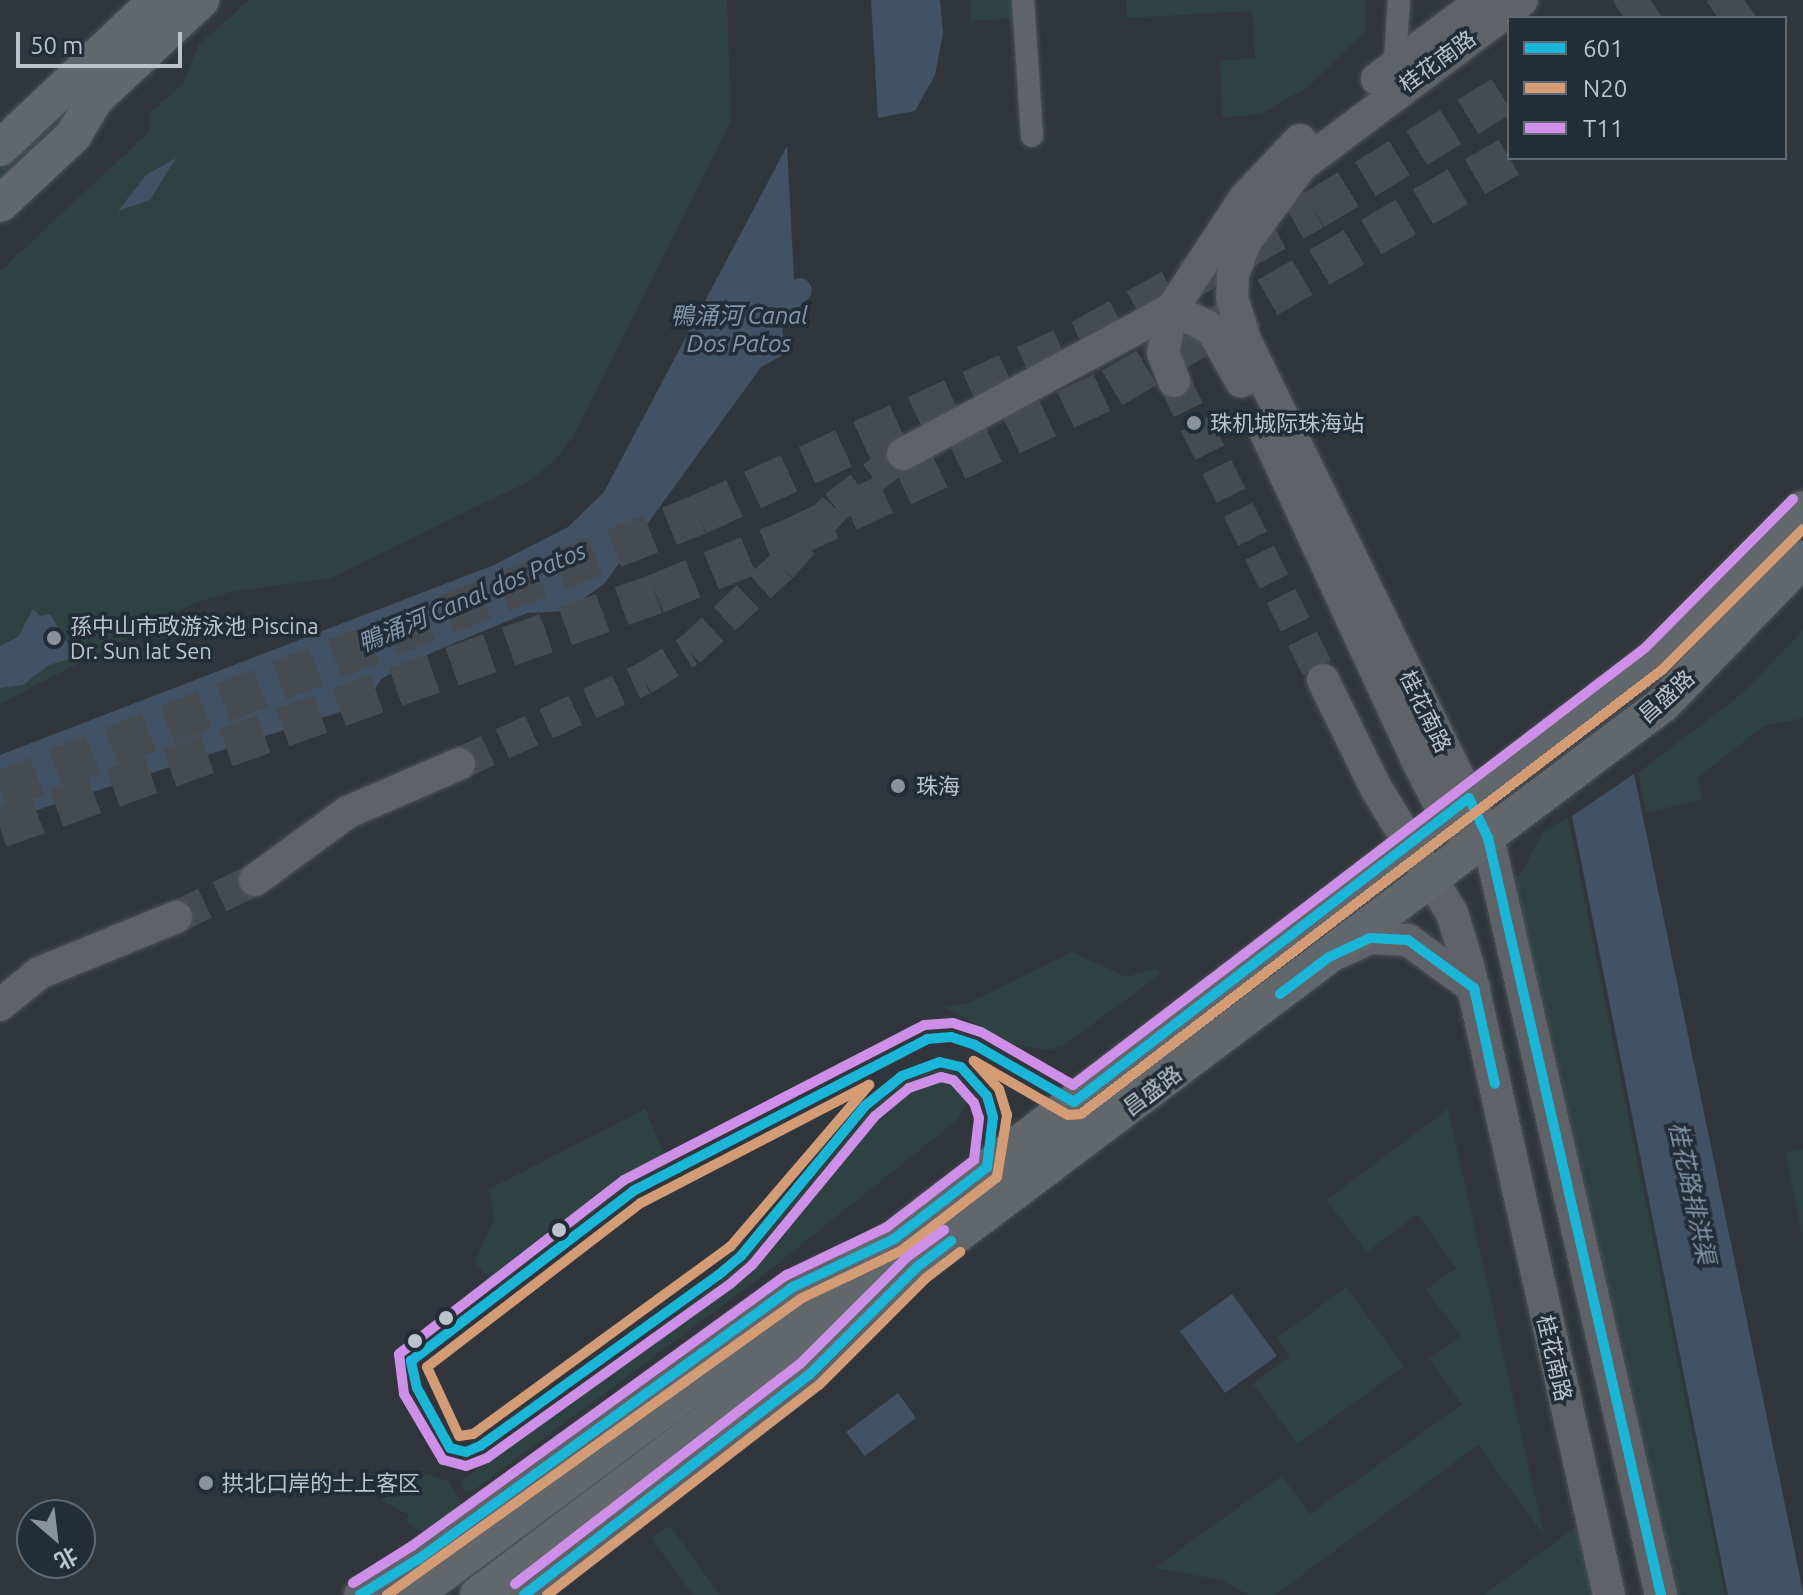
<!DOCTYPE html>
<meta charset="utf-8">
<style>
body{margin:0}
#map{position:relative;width:1803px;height:1595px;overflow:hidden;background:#30363c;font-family:Ubuntu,"Noto Sans SC",sans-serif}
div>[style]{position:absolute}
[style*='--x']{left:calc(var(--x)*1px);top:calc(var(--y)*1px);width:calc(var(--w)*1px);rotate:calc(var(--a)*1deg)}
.green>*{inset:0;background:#2e4242}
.water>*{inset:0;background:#405264}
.canal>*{height:24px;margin:-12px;padding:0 12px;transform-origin:12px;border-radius:12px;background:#405264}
.secondary-tunnel>*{height:32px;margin-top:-16px;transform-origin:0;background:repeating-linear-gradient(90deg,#454b51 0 32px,transparent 0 48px)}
.highway-tunnel>*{height:40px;margin-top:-20px;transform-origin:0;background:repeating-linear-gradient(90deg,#454b51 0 40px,transparent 0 60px)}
.roads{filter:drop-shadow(0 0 2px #4e5256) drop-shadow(0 0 2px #4e5256)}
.street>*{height:22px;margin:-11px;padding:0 11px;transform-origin:11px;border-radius:11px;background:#60646a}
.secondary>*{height:32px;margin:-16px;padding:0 16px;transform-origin:16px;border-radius:16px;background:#5f6368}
.primary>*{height:36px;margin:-18px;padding:0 18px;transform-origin:18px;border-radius:18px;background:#62676c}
.bus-1>*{height:10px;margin:-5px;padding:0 5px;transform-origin:5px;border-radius:5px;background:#1ab6d8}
.bus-2>*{height:10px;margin:-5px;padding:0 5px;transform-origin:5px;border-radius:5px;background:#d39c74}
.bus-3>*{height:10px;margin:-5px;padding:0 5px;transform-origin:5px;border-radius:5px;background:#ce8fe9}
.dots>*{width:22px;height:22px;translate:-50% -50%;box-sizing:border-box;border:4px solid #232d37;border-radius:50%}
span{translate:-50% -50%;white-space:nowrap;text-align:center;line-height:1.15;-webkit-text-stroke:7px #232d37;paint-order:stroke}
.street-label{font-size:22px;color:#bcc3cb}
.poi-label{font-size:22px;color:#bcc3cb}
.left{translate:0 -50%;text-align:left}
.water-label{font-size:24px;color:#8096aa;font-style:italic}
.legend{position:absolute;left:1507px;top:16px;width:280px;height:144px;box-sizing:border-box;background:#232d37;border:2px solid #606972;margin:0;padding:10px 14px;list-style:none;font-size:24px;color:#bcc3cb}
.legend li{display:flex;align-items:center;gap:16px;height:40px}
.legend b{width:40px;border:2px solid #606972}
.north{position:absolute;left:16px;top:1499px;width:80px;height:80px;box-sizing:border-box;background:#232d37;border:2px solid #606972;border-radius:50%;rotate:152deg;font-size:22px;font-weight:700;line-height:32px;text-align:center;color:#bcc3cb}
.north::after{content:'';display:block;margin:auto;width:28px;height:36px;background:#8b9299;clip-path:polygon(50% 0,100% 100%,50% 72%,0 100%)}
.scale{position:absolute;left:16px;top:32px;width:166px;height:36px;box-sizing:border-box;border:4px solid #bcc3cb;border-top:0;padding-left:10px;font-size:24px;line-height:28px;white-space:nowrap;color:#bcc3cb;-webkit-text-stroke:6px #232d37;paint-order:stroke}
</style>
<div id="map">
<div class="green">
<i style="clip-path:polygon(177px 0,186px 0,0 185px,0 170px)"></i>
<i style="clip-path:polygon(249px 0,727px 0,731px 121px,573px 437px,554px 461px,531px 480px,331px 578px,231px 592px,192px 604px,0 704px,0 271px,149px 132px,150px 113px,183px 83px,198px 46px)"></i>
<i style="clip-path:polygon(970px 0,1018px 0,1019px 18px,971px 21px)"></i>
<i style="clip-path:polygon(1126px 0,1365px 0,1366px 30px,1309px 86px,1261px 114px,1222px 118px,1220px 61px,1255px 58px,1252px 11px,1127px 18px)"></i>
<i style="clip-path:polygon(1803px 630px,1803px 718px,1764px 726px,1697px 778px,1703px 799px,1646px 813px,1638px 773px,1744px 692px)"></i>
<i style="clip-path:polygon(1568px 817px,1725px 1595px,1665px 1595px,1502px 883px,1520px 875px,1543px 832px)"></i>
<i style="clip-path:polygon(1072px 952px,1126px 977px,1156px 968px,1162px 973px,1063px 1046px,1048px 1050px,1013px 1044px,944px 1007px,968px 1003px)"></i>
<i style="clip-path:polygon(951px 1069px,967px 1087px,969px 1098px,957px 1120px,761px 1277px,473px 1491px,464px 1491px,461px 1481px,738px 1267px,885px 1093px,920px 1070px)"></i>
<i style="clip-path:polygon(645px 1109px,669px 1165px,629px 1185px,496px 1287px,475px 1262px,494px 1219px,489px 1189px)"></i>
<i style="clip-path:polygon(1448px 1109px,1544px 1535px,1478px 1445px,1275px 1595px,1249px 1595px,1222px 1580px,1154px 1568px,1282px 1476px,1310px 1514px,1462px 1404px,1429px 1359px,1461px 1336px,1426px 1290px,1456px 1268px,1417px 1214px,1367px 1252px,1326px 1200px)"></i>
<i style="clip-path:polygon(1803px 1149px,1803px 1240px,1785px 1152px)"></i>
<i style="clip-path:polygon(1346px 1287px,1404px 1366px,1298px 1444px,1253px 1384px,1290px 1356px,1277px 1338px)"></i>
<i style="clip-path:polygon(427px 1474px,449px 1482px,469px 1514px,436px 1539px,406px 1522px,409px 1515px,381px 1500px)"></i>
<i style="clip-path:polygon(1586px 1519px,1603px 1595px,1486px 1595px,1485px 1594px)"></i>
<i style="clip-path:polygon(670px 1526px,720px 1595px,693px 1595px,651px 1538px)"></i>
</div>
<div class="water">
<i style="clip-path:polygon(871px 0,940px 0,943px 33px,935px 75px,915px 111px,878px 118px)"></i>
<i style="clip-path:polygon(787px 146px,796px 316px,782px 325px,785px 354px,761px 367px,604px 584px,566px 611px,527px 613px,412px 661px,380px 680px,368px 703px,0 822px,0 755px,494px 565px,568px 527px,604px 492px)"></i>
<i style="clip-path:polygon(176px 158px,150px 200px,118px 211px,146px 175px)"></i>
<i style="clip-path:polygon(33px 609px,40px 616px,50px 614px,76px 657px,49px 665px,23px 685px,0 688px,0 646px,18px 637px)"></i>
<i style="clip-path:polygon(1634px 774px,1803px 1592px,1803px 1595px,1728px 1595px,1572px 816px)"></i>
<i style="clip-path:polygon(1232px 1294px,1277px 1356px,1225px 1393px,1180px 1331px)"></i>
<i style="clip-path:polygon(898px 1393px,916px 1418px,865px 1456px,846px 1432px)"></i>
</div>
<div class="canal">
<i style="--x:769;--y:316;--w:40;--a:-40"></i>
</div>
<div class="secondary-tunnel">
<i style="--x:1174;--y:381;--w:334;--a:63.5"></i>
<i style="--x:459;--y:764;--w:203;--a:-24.8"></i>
<i style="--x:643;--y:679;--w:54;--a:-31.3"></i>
<i style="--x:689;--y:651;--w:125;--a:-42.4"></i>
<i style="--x:781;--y:567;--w:81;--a:-48"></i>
<i style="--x:835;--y:507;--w:86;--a:-37.9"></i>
<i style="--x:176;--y:917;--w:87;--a:-25.1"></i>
</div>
<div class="highway-tunnel">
<i style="--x:1624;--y:18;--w:32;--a:-34"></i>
<i style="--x:1718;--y:18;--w:32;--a:-35"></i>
<i style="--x:0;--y:791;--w:751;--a:-21.57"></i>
<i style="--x:698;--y:515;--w:425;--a:-24.6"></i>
<i style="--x:1084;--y:338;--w:263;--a:-29.1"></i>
<i style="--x:1314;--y:210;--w:228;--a:-31.2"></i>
<i style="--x:0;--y:828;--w:696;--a:-19.63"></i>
<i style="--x:656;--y:594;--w:149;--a:-22.4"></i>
<i style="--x:794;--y:537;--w:351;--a:-25.1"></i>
<i style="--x:1112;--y:388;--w:459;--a:-30.2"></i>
</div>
<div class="roads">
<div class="street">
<i style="--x:1023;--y:0;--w:136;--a:86.2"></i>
<i style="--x:1394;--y:75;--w:75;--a:-86.2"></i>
</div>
<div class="secondary">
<i style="--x:1522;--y:0;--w:276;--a:143.1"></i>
<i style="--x:1301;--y:166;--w:94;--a:126.4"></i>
<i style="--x:1245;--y:242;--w:35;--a:110"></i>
<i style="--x:1233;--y:275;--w:23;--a:92"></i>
<i style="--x:1232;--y:298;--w:44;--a:72.8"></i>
<i style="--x:1245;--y:340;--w:554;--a:63.99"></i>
<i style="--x:1488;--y:838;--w:777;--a:77.13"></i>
<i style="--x:1377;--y:79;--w:132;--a:-36.7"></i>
<i style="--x:1172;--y:309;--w:45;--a:26.6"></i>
<i style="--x:1212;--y:329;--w:60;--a:60.9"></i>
<i style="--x:1174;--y:381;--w:30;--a:-111"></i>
<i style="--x:1163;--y:353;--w:45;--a:-78.4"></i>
<i style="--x:1172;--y:309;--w:133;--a:-56.7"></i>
<i style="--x:1245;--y:198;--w:80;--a:-46.5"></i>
<i style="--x:1266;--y:433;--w:360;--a:65.2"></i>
<i style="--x:1417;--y:760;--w:62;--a:63"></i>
<i style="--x:1445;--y:815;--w:28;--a:44"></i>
<i style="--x:903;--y:454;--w:306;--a:-28.3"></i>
<i style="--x:1172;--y:309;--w:8;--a:0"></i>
<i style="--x:1323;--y:680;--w:120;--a:63.9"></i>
<i style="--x:1376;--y:788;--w:146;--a:58.7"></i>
<i style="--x:1452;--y:913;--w:59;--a:73.1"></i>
<i style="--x:1469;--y:969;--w:641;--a:77.39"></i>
<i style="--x:255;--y:880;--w:115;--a:-36.2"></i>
<i style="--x:348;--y:812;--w:121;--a:-23.4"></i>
<i style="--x:1340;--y:952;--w:33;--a:-25"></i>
<i style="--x:1370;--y:938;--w:38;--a:3"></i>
<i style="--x:1408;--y:940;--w:82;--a:36"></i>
<i style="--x:0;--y:1005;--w:50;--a:-39.4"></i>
<i style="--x:39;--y:973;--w:148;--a:-22.2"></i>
<i style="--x:360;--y:1595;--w:70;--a:-31.7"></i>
<i style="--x:420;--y:1558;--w:463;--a:-36"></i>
<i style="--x:795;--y:1286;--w:62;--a:-25.7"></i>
<i style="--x:524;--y:1595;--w:361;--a:-37.7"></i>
<i style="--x:810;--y:1374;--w:87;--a:-44.5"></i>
</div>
<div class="primary">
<i style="--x:0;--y:148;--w:216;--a:-43.3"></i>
<i style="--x:0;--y:204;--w:100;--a:-43"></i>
<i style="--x:73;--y:136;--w:43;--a:-59.3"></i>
<i style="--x:95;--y:99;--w:145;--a:-43"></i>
<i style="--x:414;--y:1595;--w:598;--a:-36.56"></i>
<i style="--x:894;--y:1239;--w:956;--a:-37.35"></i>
<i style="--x:1654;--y:659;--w:211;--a:-45.2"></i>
<i style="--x:478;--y:1595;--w:1483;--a:-36.94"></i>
<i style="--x:1663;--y:704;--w:202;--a:-46"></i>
</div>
</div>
<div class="bus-1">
<i style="--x:1280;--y:994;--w:61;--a:-37.1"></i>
<i style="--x:1329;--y:957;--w:45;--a:-24.9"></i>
<i style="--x:1370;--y:938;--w:38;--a:3"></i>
<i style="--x:1408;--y:940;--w:82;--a:36"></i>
<i style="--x:1474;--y:988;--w:98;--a:77.7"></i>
<i style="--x:360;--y:1595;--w:70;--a:-31.7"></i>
<i style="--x:420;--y:1558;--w:463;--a:-36"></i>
<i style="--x:795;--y:1286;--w:110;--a:-25.4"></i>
<i style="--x:894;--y:1239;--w:118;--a:-37.7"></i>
<i style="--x:987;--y:1167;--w:50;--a:-83.2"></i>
<i style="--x:993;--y:1117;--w:22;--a:-106"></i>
<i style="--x:987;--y:1096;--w:39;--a:-132"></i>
<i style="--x:961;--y:1067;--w:22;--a:-167"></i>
<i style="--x:940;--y:1062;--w:40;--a:159.8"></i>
<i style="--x:902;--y:1076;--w:48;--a:141"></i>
<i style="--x:865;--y:1106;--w:195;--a:129.6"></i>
<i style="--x:741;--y:1256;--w:26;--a:140"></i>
<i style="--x:721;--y:1273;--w:297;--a:144.3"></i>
<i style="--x:480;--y:1446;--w:15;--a:157"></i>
<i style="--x:466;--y:1452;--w:16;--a:-166"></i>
<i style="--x:450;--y:1448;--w:68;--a:-118.8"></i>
<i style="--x:417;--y:1388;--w:28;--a:-103"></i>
<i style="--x:411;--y:1361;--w:280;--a:-37.4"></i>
<i style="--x:633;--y:1191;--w:331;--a:-27.3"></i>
<i style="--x:927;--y:1039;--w:24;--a:-5"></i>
<i style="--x:951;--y:1037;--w:25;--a:18"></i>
<i style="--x:975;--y:1045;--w:114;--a:29.9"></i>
<i style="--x:1074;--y:1102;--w:498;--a:-37.6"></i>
<i style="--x:1469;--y:798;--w:44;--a:64.6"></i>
<i style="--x:1488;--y:838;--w:777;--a:77.13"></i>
<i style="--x:524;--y:1595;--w:361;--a:-37.7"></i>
<i style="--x:810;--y:1374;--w:151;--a:-45"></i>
<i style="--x:917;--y:1267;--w:43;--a:-37.4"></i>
</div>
<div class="bus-2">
<i style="--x:869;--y:1085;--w:212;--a:130.6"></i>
<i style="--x:731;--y:1246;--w:319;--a:143.9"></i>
<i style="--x:473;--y:1434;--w:14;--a:172"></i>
<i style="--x:459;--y:1436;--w:76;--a:-114.9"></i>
<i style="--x:427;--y:1367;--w:270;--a:-37.5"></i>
<i style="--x:641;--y:1203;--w:257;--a:-27.4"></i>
<i style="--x:387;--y:1595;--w:510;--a:-35.59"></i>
<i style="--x:802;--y:1298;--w:110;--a:-25.4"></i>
<i style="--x:901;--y:1251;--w:121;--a:-37.6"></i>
<i style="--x:997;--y:1177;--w:63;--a:-80.8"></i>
<i style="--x:1007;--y:1115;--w:27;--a:-107"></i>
<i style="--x:999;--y:1089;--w:38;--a:-132"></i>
<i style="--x:974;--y:1061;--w:108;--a:29.9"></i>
<i style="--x:1068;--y:1115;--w:13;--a:-4"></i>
<i style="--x:1081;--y:1114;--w:731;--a:-37.39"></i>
<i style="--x:1662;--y:670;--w:199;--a:-45"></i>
<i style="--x:547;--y:1595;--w:344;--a:-37.7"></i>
<i style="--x:819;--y:1385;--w:151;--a:-45"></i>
<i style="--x:926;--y:1278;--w:43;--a:-37.4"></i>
</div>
<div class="bus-3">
<i style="--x:353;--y:1583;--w:70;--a:-32.1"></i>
<i style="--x:412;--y:1546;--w:463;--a:-35.9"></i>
<i style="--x:787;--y:1275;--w:111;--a:-25.6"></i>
<i style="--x:887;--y:1227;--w:110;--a:-37.6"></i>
<i style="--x:974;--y:1160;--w:42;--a:-83.2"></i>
<i style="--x:979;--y:1118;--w:16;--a:-108"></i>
<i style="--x:974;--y:1103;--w:31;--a:-132"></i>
<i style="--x:953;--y:1080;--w:12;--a:-166"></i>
<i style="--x:941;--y:1077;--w:34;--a:161"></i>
<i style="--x:909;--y:1088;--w:44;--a:140.5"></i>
<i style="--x:875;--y:1116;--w:193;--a:129.5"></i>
<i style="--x:752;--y:1265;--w:29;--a:139"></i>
<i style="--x:730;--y:1284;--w:299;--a:144.4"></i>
<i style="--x:487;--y:1458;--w:22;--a:159"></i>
<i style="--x:466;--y:1466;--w:24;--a:-165"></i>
<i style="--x:443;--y:1460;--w:77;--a:-120.6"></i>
<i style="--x:404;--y:1394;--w:40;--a:-97.1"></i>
<i style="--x:399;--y:1354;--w:284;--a:-37.7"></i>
<i style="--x:624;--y:1180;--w:338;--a:-27.3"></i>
<i style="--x:924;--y:1025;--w:29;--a:-4"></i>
<i style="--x:953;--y:1023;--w:29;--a:18"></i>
<i style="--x:981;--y:1032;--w:106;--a:29.9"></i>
<i style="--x:1073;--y:1085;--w:720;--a:-37.38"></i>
<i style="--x:1645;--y:648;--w:210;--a:-45.2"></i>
<i style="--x:515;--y:1584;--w:361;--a:-37.7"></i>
<i style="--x:801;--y:1363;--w:150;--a:-45"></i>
<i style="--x:907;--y:1257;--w:46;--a:-36.1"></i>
</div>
<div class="dots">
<i style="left:1194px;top:423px;background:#8b9299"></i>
<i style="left:54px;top:638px;background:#8b9299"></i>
<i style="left:898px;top:786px;background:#8b9299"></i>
<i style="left:559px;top:1230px;background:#bcc3cb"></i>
<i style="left:446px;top:1318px;background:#bcc3cb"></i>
<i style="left:415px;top:1341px;background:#bcc3cb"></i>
<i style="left:206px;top:1483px;background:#8b9299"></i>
</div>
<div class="street-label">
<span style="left:1437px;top:61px;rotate:-36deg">桂花南路</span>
<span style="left:1666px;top:696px;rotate:-42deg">昌盛路</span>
<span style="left:1426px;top:711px;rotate:64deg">桂花南路</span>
<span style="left:1152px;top:1090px;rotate:-37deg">昌盛路</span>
<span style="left:1555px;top:1358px;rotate:77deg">桂花南路</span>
</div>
<div class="poi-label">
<span class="left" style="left:1210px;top:423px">珠机城际珠海站</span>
<span class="left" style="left:70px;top:638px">孫中山市政游泳池 Piscina<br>Dr. Sun Iat Sen</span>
<span class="left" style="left:916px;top:786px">珠海</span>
<span class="left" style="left:222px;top:1483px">拱北口岸的士上客区</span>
</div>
<div class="water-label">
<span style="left:739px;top:330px">鴨涌河 Canal<br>Dos Patos</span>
<span style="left:472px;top:597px;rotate:-23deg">鴨涌河 Canal dos Patos</span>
<span style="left:1692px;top:1193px;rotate:78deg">桂花路排洪渠</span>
</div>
<ul class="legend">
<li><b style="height:10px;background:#1ab6d8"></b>601</li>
<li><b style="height:10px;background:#d39c74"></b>N20</li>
<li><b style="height:10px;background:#ce8fe9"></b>T11</li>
</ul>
<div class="north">北</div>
<div class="scale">50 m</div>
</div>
